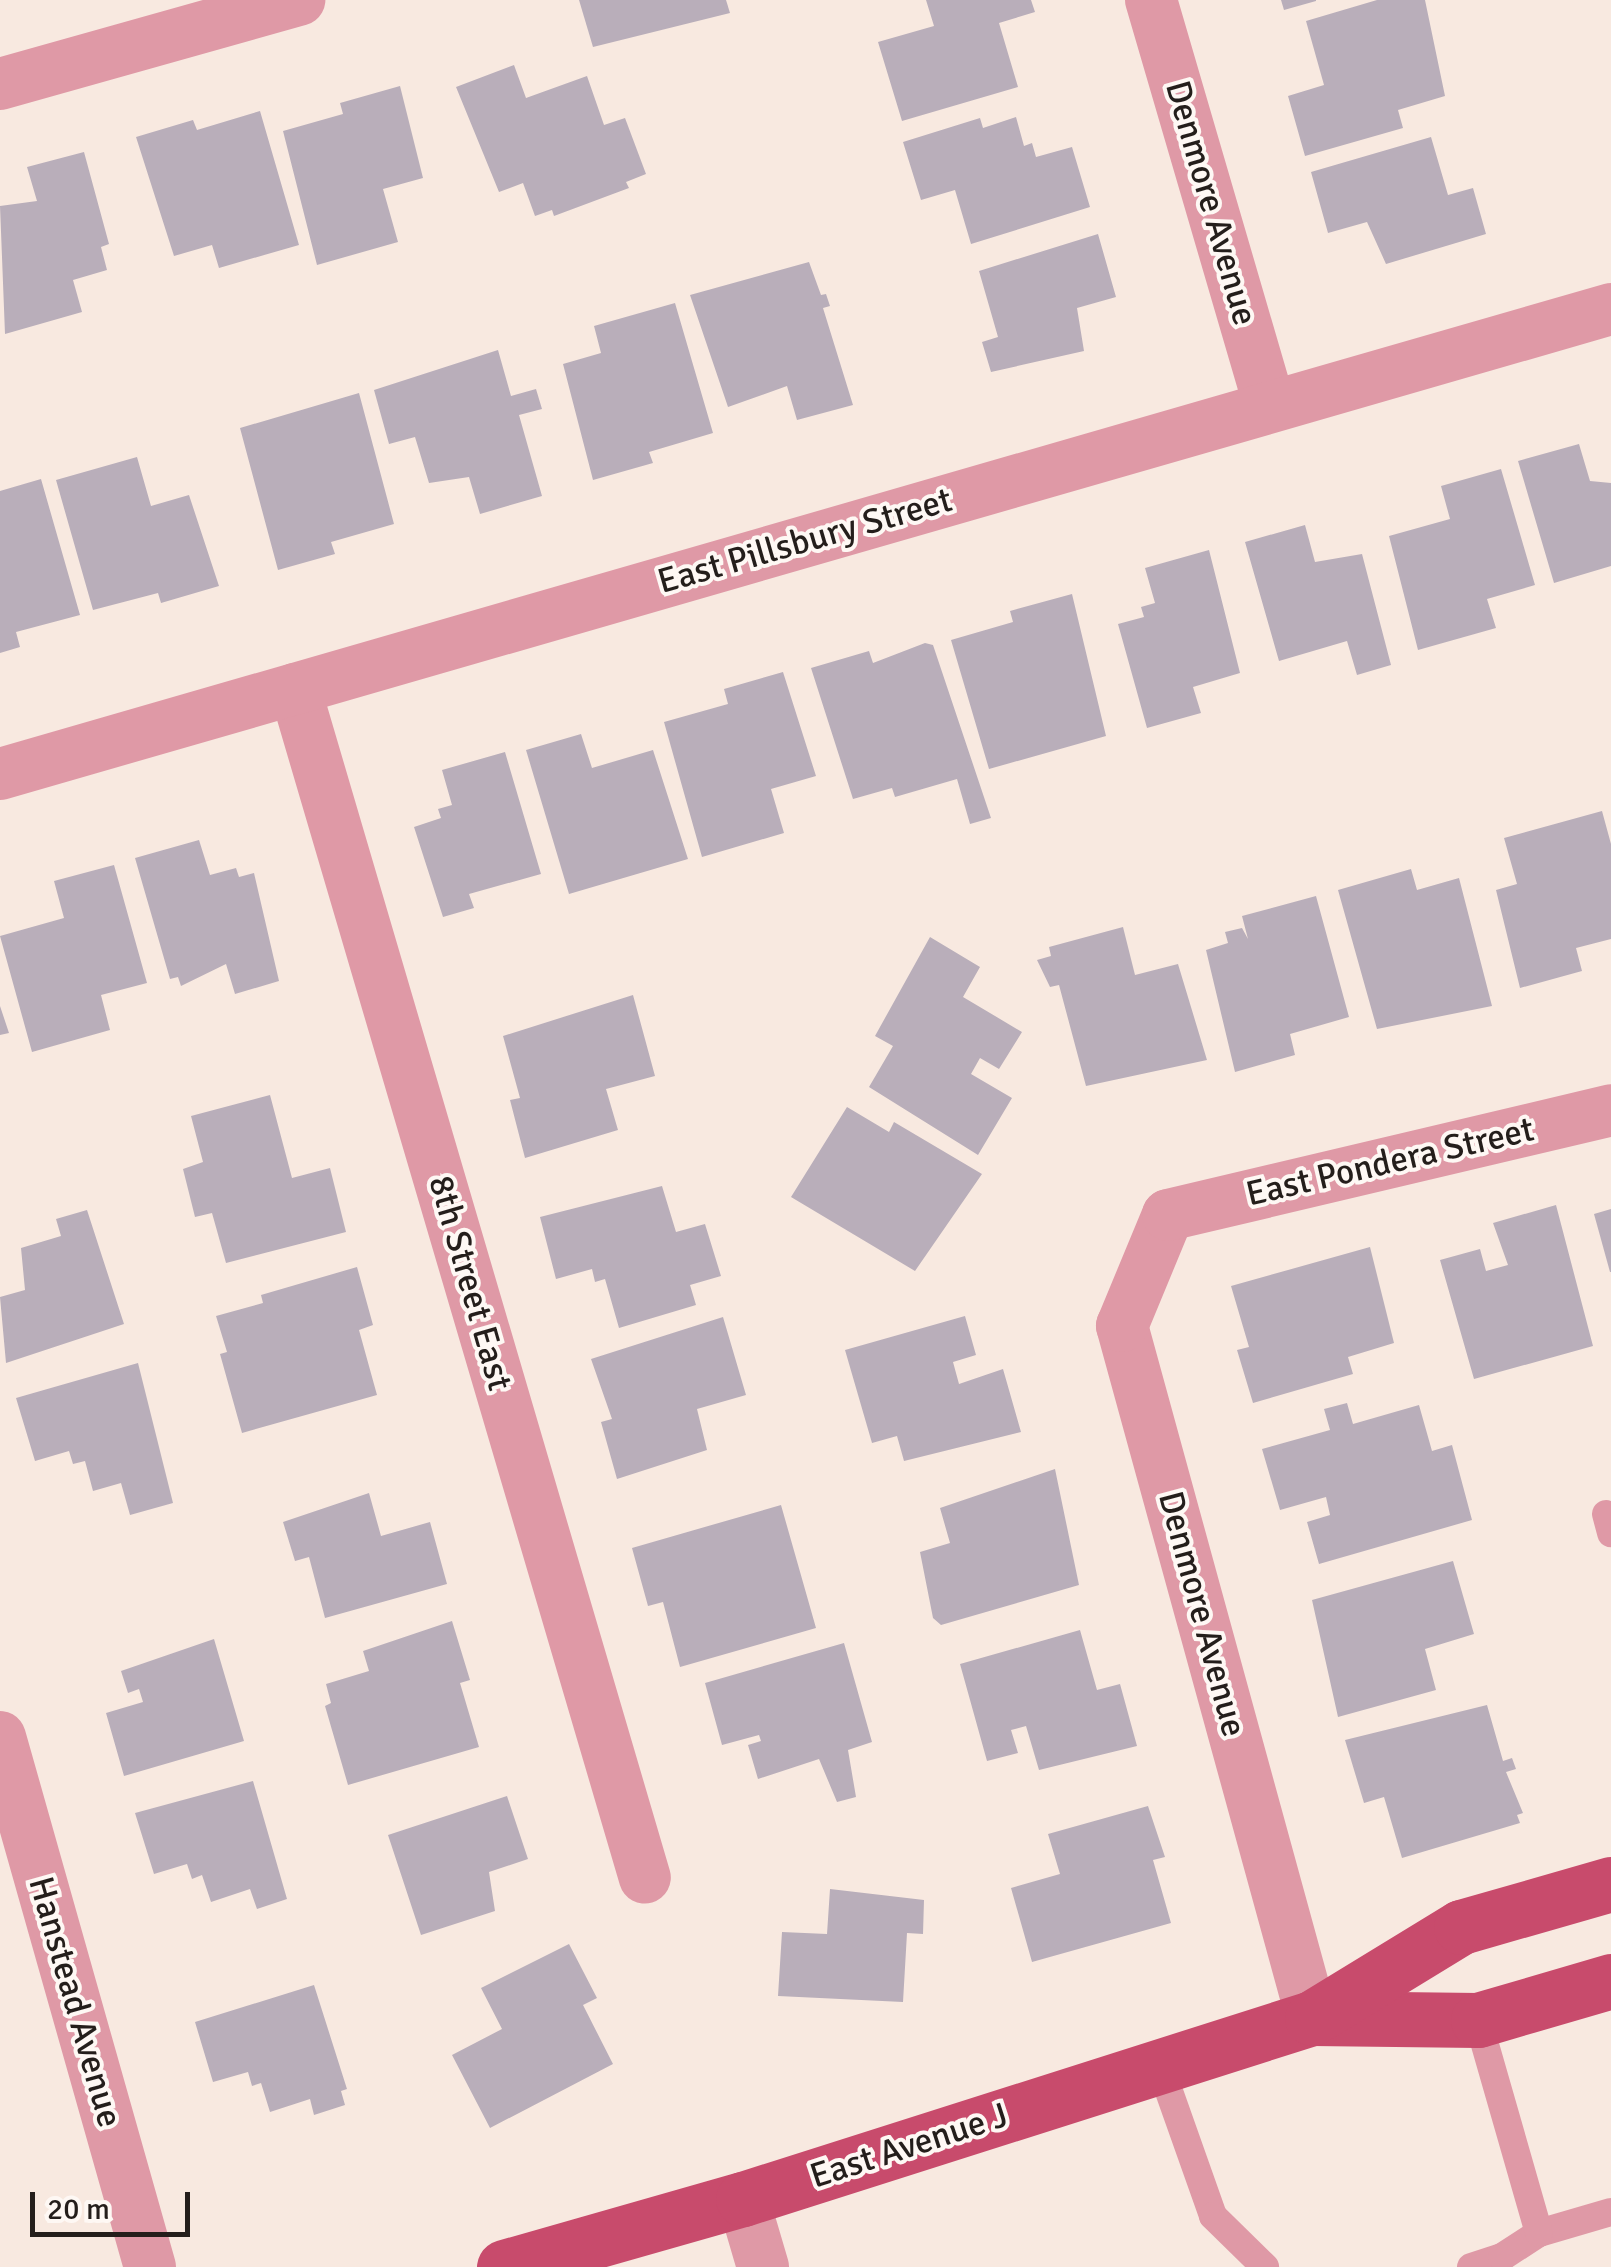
<!DOCTYPE html>
<style>
body{margin:0}
#map{position:relative;width:1611px;height:2267px;overflow:hidden;background:#f8e9e0;font-family:Signika,sans-serif}
div>[style]{position:absolute}
[style*='--x']{left:calc(var(--x)*1px);top:calc(var(--y)*1px);width:calc(var(--w)*1px);rotate:calc(var(--a)*1deg)}
.building>*{inset:0;background:#b9aeba}
.lane>*{height:28px;margin:-14px;padding:0 14px;transform-origin:14px;border-radius:14px;background:#df99a6}
.street>*{height:52px;margin:-26px;padding:0 26px;transform-origin:26px;border-radius:26px;background:#df99a6}
.primary>*{height:55px;margin:-27.5px;padding:0 27.5px;transform-origin:27.5px;border-radius:27.5px;background:#c84b6c}
span{translate:-50% -50%;white-space:nowrap;text-align:center;line-height:1.15;-webkit-text-stroke:8px #fef8f4;paint-order:stroke}
.street-label{font-size:35px;color:#241e1b}
.scale{position:absolute;left:30px;top:2192px;width:160px;height:45px;box-sizing:border-box;border:5px solid #241e1b;border-top:0;padding-left:12px;font-size:30px;line-height:35px;white-space:nowrap;color:#241e1b;-webkit-text-stroke:8px #fef8f4;paint-order:stroke}
</style>
<div id="map">
<div class="building">
<i style="clip-path:polygon(579px 0,726px 0,730px 13px,593px 47px)"></i>
<i style="clip-path:polygon(926px 0,1031px 0,1035px 12px,999px 23px,1018px 87px,902px 121px,878px 42px,934px 26px)"></i>
<i style="clip-path:polygon(1281px 0,1316px 0,1316px 1px,1284px 10px)"></i>
<i style="clip-path:polygon(1377px 0,1425px 0,1445px 96px,1398px 110px,1403px 128px,1305px 156px,1288px 96px,1324px 85px,1306px 21px)"></i>
<i style="clip-path:polygon(514px 65px,526px 98px,587px 76px,604px 125px,625px 118px,646px 174px,626px 182px,629px 188px,554px 216px,552px 210px,535px 216px,523px 183px,499px 192px,456px 87px)"></i>
<i style="clip-path:polygon(400px 86px,423px 178px,383px 189px,398px 242px,317px 265px,283px 131px,343px 114px,340px 103px)"></i>
<i style="clip-path:polygon(260px 111px,299px 245px,219px 268px,212px 245px,174px 256px,136px 137px,193px 120px,197px 130px)"></i>
<i style="clip-path:polygon(1016px 117px,1024px 146px,1032px 143px,1036px 157px,1072px 147px,1090px 207px,971px 244px,955px 190px,921px 200px,903px 142px,980px 118px,983px 128px)"></i>
<i style="clip-path:polygon(1431px 137px,1448px 195px,1473px 188px,1486px 234px,1386px 264px,1367px 222px,1328px 233px,1311px 172px)"></i>
<i style="clip-path:polygon(84px 152px,109px 244px,101px 247px,107px 270px,73px 280px,82px 312px,5px 334px,0 206px,37px 201px,27px 167px)"></i>
<i style="clip-path:polygon(1098px 234px,1116px 297px,1077px 308px,1084px 351px,991px 372px,982px 342px,998px 337px,979px 271px)"></i>
<i style="clip-path:polygon(809px 262px,821px 295px,826px 294px,830px 306px,823px 308px,853px 405px,797px 420px,787px 386px,728px 407px,690px 295px)"></i>
<i style="clip-path:polygon(675px 303px,713px 433px,649px 452px,653px 463px,593px 480px,563px 364px,601px 353px,594px 326px)"></i>
<i style="clip-path:polygon(498px 350px,511px 396px,536px 389px,542px 409px,519px 415px,542px 496px,480px 514px,469px 477px,429px 483px,415px 437px,389px 444px,374px 390px)"></i>
<i style="clip-path:polygon(359px 393px,394px 524px,331px 542px,335px 554px,278px 570px,240px 428px)"></i>
<i style="clip-path:polygon(1579px 444px,1590px 481px,1611px 483px,1611px 566px,1554px 583px,1518px 461px)"></i>
<i style="clip-path:polygon(137px 457px,151px 506px,189px 495px,219px 586px,161px 603px,158px 593px,93px 610px,56px 480px)"></i>
<i style="clip-path:polygon(1501px 469px,1535px 585px,1487px 599px,1496px 628px,1418px 650px,1389px 536px,1450px 519px,1441px 486px)"></i>
<i style="clip-path:polygon(41px 479px,80px 615px,16px 632px,20px 647px,0 653px,0 491px)"></i>
<i style="clip-path:polygon(1305px 525px,1315px 562px,1362px 554px,1391px 665px,1357px 675px,1347px 641px,1279px 661px,1245px 542px)"></i>
<i style="clip-path:polygon(1209px 550px,1240px 673px,1193px 687px,1201px 713px,1147px 728px,1118px 624px,1144px 617px,1141px 607px,1155px 603px,1145px 568px)"></i>
<i style="clip-path:polygon(1072px 594px,1106px 736px,989px 769px,951px 640px,1013px 622px,1010px 611px)"></i>
<i style="clip-path:polygon(925px 643px,933px 645px,991px 818px,970px 824px,957px 779px,895px 797px,892px 788px,853px 799px,811px 668px,869px 651px,873px 663px)"></i>
<i style="clip-path:polygon(783px 672px,816px 776px,771px 789px,784px 833px,702px 857px,664px 722px,728px 704px,724px 689px)"></i>
<i style="clip-path:polygon(581px 734px,592px 768px,653px 750px,688px 859px,569px 894px,526px 750px)"></i>
<i style="clip-path:polygon(505px 752px,541px 874px,469px 894px,474px 908px,443px 917px,414px 827px,441px 818px,438px 809px,452px 805px,442px 770px)"></i>
<i style="clip-path:polygon(1602px 811px,1611px 844px,1611px 939px,1576px 948px,1582px 971px,1520px 988px,1496px 890px,1517px 884px,1504px 838px)"></i>
<i style="clip-path:polygon(199px 840px,210px 875px,236px 868px,239px 877px,254px 873px,279px 981px,235px 994px,226px 964px,181px 986px,178px 977px,170px 979px,135px 858px)"></i>
<i style="clip-path:polygon(114px 865px,147px 983px,101px 995px,110px 1030px,32px 1052px,0 936px,64px 918px,54px 881px)"></i>
<i style="clip-path:polygon(1411px 869px,1417px 890px,1459px 878px,1492px 1006px,1377px 1029px,1338px 890px)"></i>
<i style="clip-path:polygon(1316px 896px,1349px 1017px,1290px 1034px,1295px 1055px,1235px 1072px,1206px 950px,1228px 943px,1225px 932px,1242px 928px,1248px 939px,1242px 916px)"></i>
<i style="clip-path:polygon(1123px 927px,1135px 975px,1178px 964px,1207px 1060px,1086px 1086px,1059px 985px,1050px 987px,1037px 960px,1051px 956px,1049px 947px)"></i>
<i style="clip-path:polygon(930px 937px,980px 967px,963px 997px,1022px 1032px,999px 1069px,980px 1058px,971px 1074px,1012px 1098px,978px 1155px,869px 1087px,893px 1046px,875px 1036px)"></i>
<i style="clip-path:polygon(633px 995px,655px 1076px,606px 1089px,618px 1130px,525px 1158px,510px 1100px,520px 1098px,503px 1036px)"></i>
<i style="clip-path:polygon(0 1006px,9px 1033px,0 1035px)"></i>
<i style="clip-path:polygon(270px 1095px,292px 1178px,330px 1168px,346px 1232px,226px 1263px,212px 1213px,195px 1217px,183px 1169px,203px 1162px,191px 1116px)"></i>
<i style="clip-path:polygon(847px 1107px,889px 1132px,894px 1122px,982px 1174px,915px 1271px,791px 1197px)"></i>
<i style="clip-path:polygon(662px 1186px,676px 1232px,705px 1224px,721px 1276px,690px 1285px,696px 1305px,619px 1328px,605px 1279px,595px 1282px,592px 1269px,556px 1279px,540px 1217px)"></i>
<i style="clip-path:polygon(1556px 1205px,1593px 1346px,1474px 1379px,1440px 1260px,1480px 1249px,1486px 1271px,1508px 1265px,1493px 1223px)"></i>
<i style="clip-path:polygon(1611px 1209px,1611px 1272px,1610px 1272px,1594px 1214px)"></i>
<i style="clip-path:polygon(87px 1210px,124px 1324px,6px 1363px,0 1297px,25px 1290px,21px 1248px,61px 1236px,56px 1219px)"></i>
<i style="clip-path:polygon(1370px 1247px,1394px 1343px,1348px 1357px,1353px 1374px,1253px 1403px,1237px 1350px,1249px 1347px,1231px 1286px)"></i>
<i style="clip-path:polygon(357px 1267px,373px 1325px,359px 1330px,377px 1395px,242px 1433px,220px 1354px,227px 1352px,216px 1316px,263px 1303px,261px 1295px)"></i>
<i style="clip-path:polygon(965px 1316px,976px 1355px,953px 1362px,959px 1384px,1003px 1369px,1021px 1432px,904px 1461px,897px 1436px,872px 1443px,845px 1350px)"></i>
<i style="clip-path:polygon(723px 1317px,746px 1395px,697px 1409px,707px 1450px,617px 1479px,601px 1422px,612px 1419px,591px 1359px)"></i>
<i style="clip-path:polygon(138px 1363px,173px 1503px,130px 1515px,121px 1483px,93px 1491px,85px 1461px,73px 1464px,69px 1451px,35px 1461px,16px 1398px)"></i>
<i style="clip-path:polygon(1347px 1403px,1353px 1424px,1419px 1405px,1432px 1451px,1452px 1445px,1472px 1520px,1319px 1564px,1307px 1522px,1330px 1515px,1326px 1497px,1280px 1510px,1262px 1449px,1330px 1430px,1324px 1409px)"></i>
<i style="clip-path:polygon(1055px 1469px,1079px 1585px,941px 1625px,933px 1618px,920px 1552px,950px 1543px,940px 1508px)"></i>
<i style="clip-path:polygon(369px 1493px,381px 1536px,430px 1522px,447px 1584px,325px 1618px,309px 1557px,295px 1561px,283px 1522px)"></i>
<i style="clip-path:polygon(781px 1505px,816px 1628px,680px 1667px,663px 1602px,648px 1606px,632px 1548px)"></i>
<i style="clip-path:polygon(1453px 1561px,1474px 1634px,1425px 1649px,1436px 1690px,1338px 1717px,1312px 1600px)"></i>
<i style="clip-path:polygon(452px 1621px,470px 1680px,460px 1683px,479px 1747px,348px 1785px,325px 1706px,331px 1703px,326px 1684px,369px 1671px,363px 1651px)"></i>
<i style="clip-path:polygon(1080px 1630px,1097px 1690px,1120px 1684px,1137px 1746px,1039px 1770px,1026px 1726px,1011px 1730px,1018px 1753px,987px 1761px,960px 1664px)"></i>
<i style="clip-path:polygon(214px 1639px,244px 1741px,124px 1776px,106px 1713px,143px 1702px,139px 1689px,128px 1693px,121px 1671px)"></i>
<i style="clip-path:polygon(844px 1643px,872px 1742px,848px 1750px,856px 1797px,837px 1802px,819px 1759px,758px 1779px,748px 1745px,761px 1741px,759px 1735px,722px 1745px,705px 1683px)"></i>
<i style="clip-path:polygon(1487px 1705px,1503px 1761px,1512px 1758px,1516px 1769px,1506px 1772px,1523px 1813px,1517px 1815px,1520px 1823px,1402px 1858px,1384px 1797px,1364px 1803px,1345px 1740px)"></i>
<i style="clip-path:polygon(253px 1781px,287px 1899px,257px 1909px,250px 1889px,211px 1902px,202px 1875px,192px 1879px,187px 1864px,154px 1874px,135px 1813px)"></i>
<i style="clip-path:polygon(507px 1796px,528px 1859px,489px 1872px,495px 1911px,421px 1935px,388px 1835px)"></i>
<i style="clip-path:polygon(1148px 1806px,1165px 1857px,1153px 1860px,1171px 1923px,1032px 1962px,1011px 1888px,1060px 1874px,1048px 1834px)"></i>
<i style="clip-path:polygon(830px 1889px,924px 1900px,923px 1934px,907px 1933px,903px 2002px,778px 1996px,782px 1932px,827px 1934px)"></i>
<i style="clip-path:polygon(569px 1944px,597px 1998px,583px 2005px,613px 2064px,490px 2128px,452px 2055px,502px 2029px,481px 1988px)"></i>
<i style="clip-path:polygon(314px 1985px,347px 2089px,341px 2091px,345px 2105px,314px 2115px,310px 2099px,270px 2112px,261px 2083px,252px 2086px,248px 2072px,213px 2082px,195px 2022px)"></i>
</div>
<div class="lane">
<i style="--x:1606;--y:1514;--w:20;--a:75"></i>
<i style="--x:1160;--y:2066;--w:159;--a:70.5"></i>
<i style="--x:1213;--y:2216;--w:73;--a:44.4"></i>
<i style="--x:1539;--y:2233;--w:75;--a:-16.3"></i>
<i style="--x:1471;--y:2267;--w:33;--a:-18"></i>
<i style="--x:1502;--y:2257;--w:44;--a:-33"></i>
<i style="--x:1539;--y:2233;--w:222;--a:-106"></i>
</div>
<div class="street">
<i style="--x:1151;--y:0;--w:423;--a:73.7"></i>
<i style="--x:0;--y:84;--w:311;--a:-15.7"></i>
<i style="--x:295;--y:689;--w:1239;--a:73.6"></i>
<i style="--x:0;--y:774;--w:1677;--a:-16.1"></i>
<i style="--x:0;--y:1737;--w:551;--a:74.2"></i>
<i style="--x:1312;--y:2018;--w:718;--a:-105.35"></i>
<i style="--x:1122;--y:1326;--w:120;--a:-67.5"></i>
<i style="--x:1168;--y:1215;--w:455;--a:-13.3"></i>
<i style="--x:743;--y:2199;--w:71;--a:73.6"></i>
</div>
<div class="primary">
<i style="--x:1312;--y:2018;--w:166;--a:0.7"></i>
<i style="--x:1478;--y:2020;--w:139;--a:-16.3"></i>
<i style="--x:504;--y:2267;--w:248;--a:-15.9"></i>
<i style="--x:743;--y:2199;--w:597;--a:-17.65"></i>
<i style="--x:1312;--y:2018;--w:175;--a:-31.4"></i>
<i style="--x:1461;--y:1927;--w:156;--a:-16"></i>
</div>
<div class="street-label">
<span style="left:1211px;top:203px;rotate:74deg">Denmore Avenue</span>
<span style="left:805px;top:541px;rotate:-16deg">East Pillsbury Street</span>
<span style="left:1390px;top:1162px;rotate:-13deg">East Pondera Street</span>
<span style="left:470px;top:1283px;rotate:74deg">8th Street East</span>
<span style="left:1202px;top:1614px;rotate:75deg">Denmore Avenue</span>
<span style="left:75px;top:2002px;rotate:74deg">Hanstead Avenue</span>
<span style="left:909px;top:2146px;rotate:-18deg">East Avenue J</span>
</div>
<div class="scale">20 m</div>
</div>
